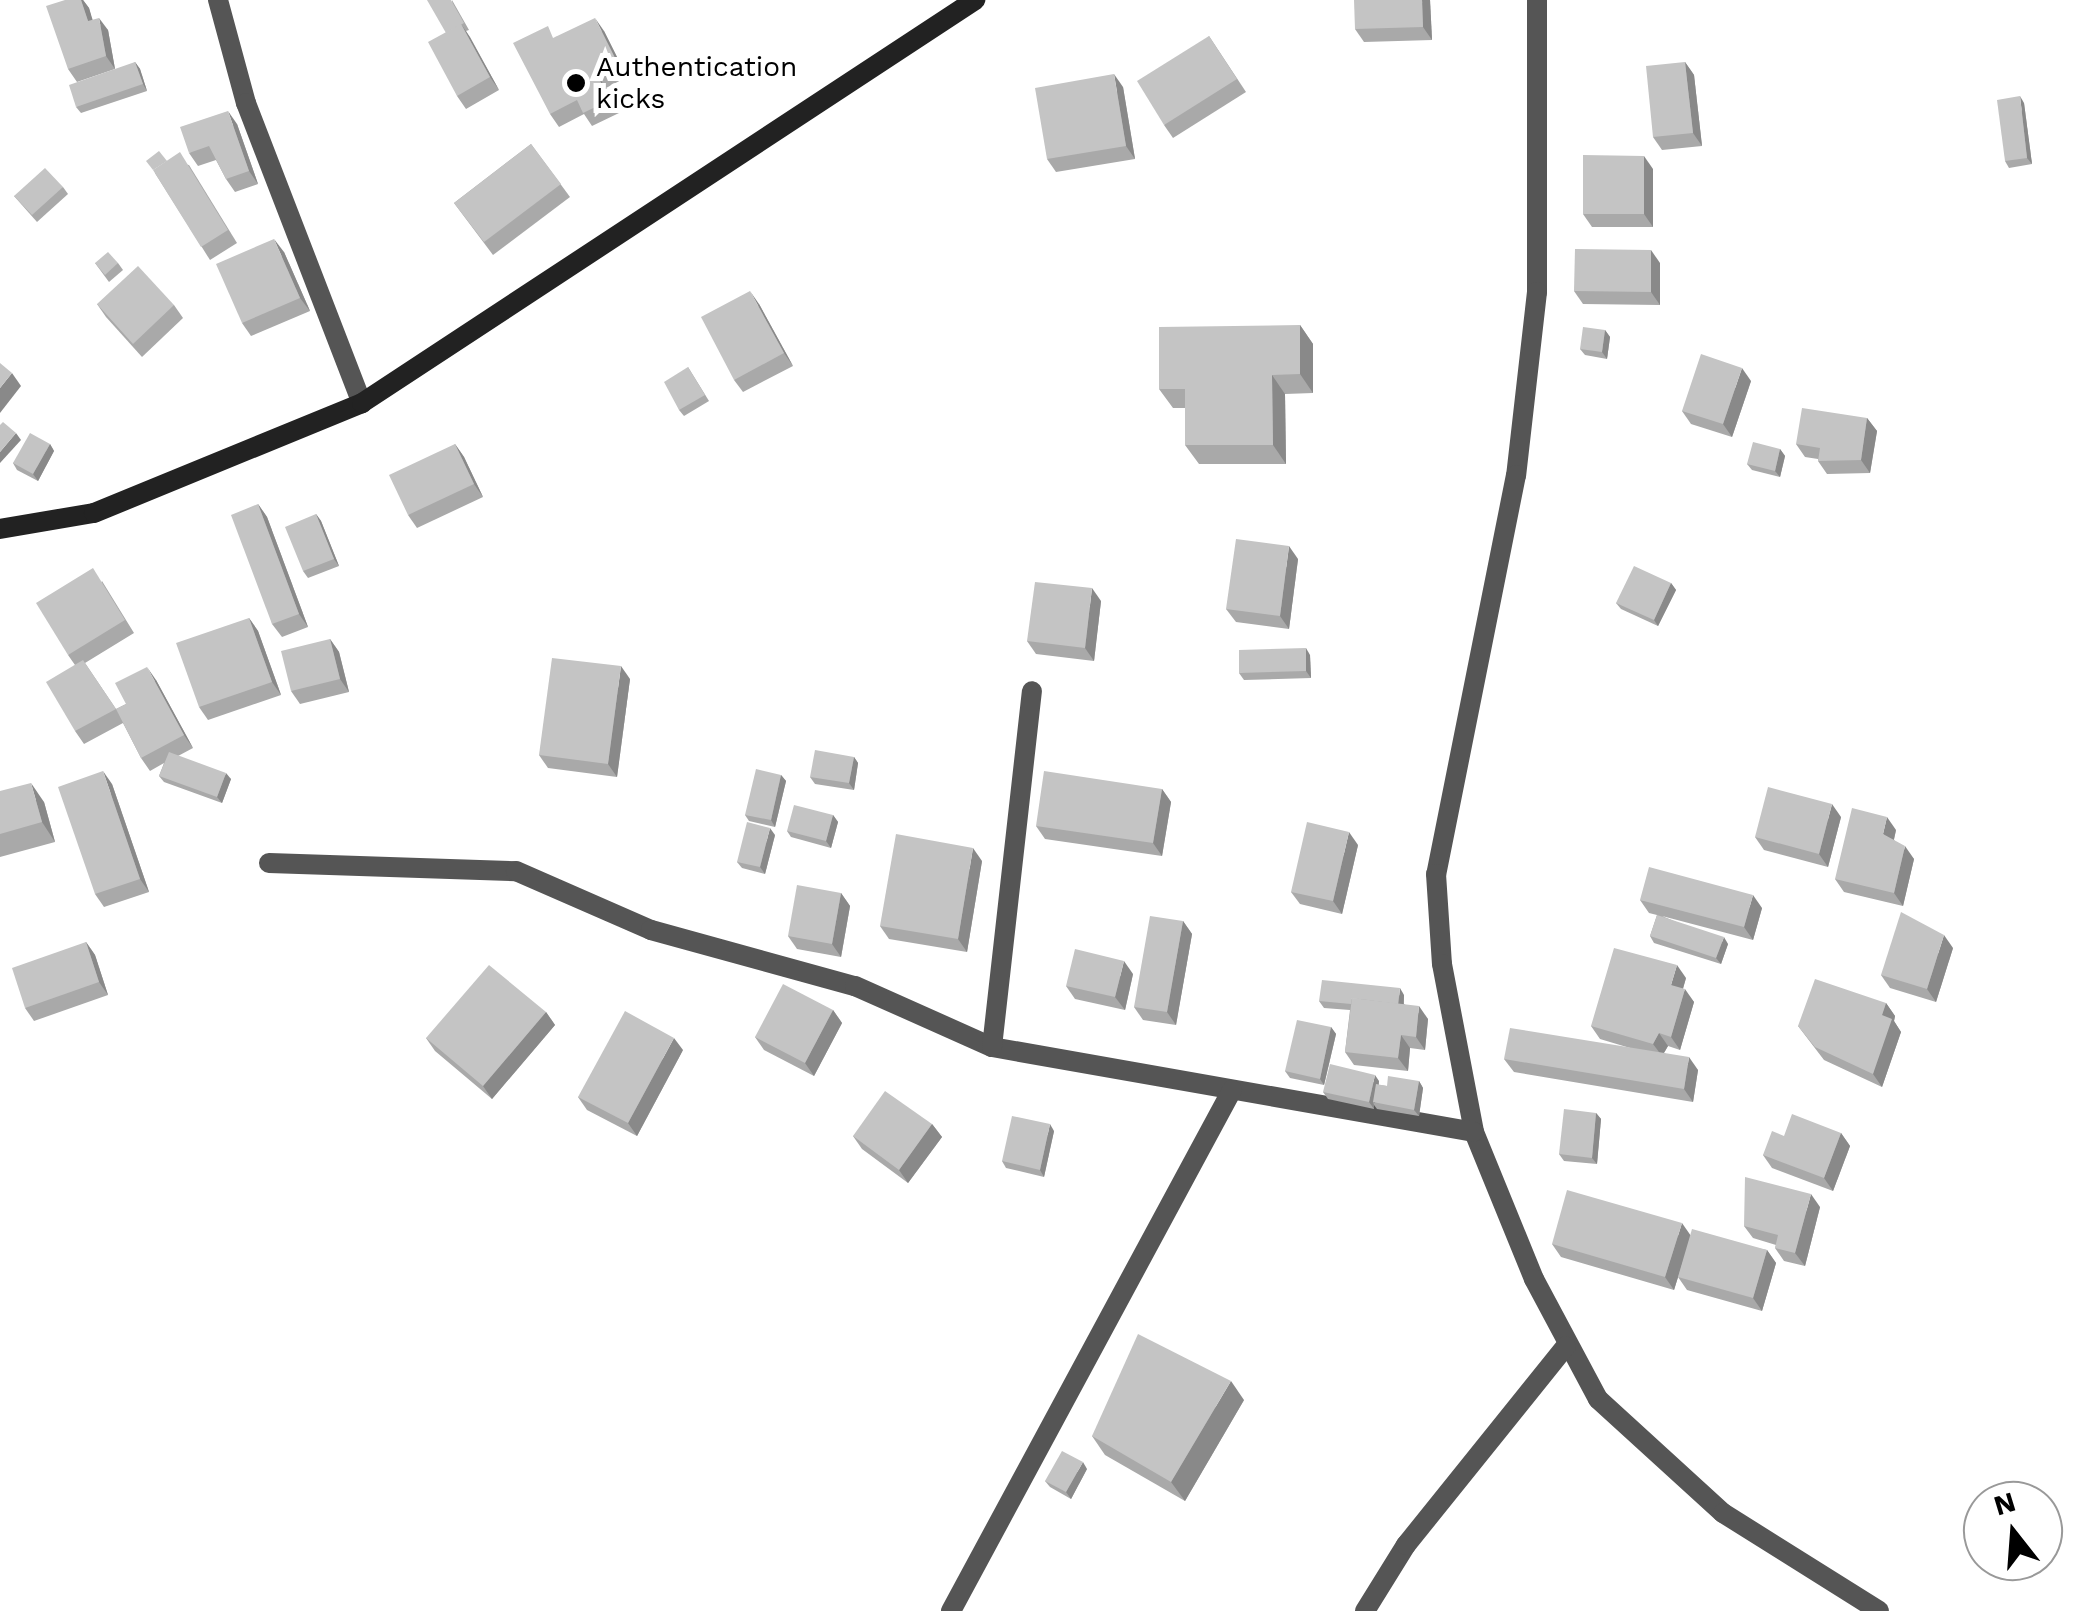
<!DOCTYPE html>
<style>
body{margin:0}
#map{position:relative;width:2093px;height:1611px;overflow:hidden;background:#fff;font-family:"Work Sans",sans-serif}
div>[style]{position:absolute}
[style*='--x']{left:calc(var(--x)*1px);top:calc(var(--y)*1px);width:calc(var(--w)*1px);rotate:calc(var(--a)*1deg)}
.street>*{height:20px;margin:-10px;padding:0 10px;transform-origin:10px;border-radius:10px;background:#555}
.secondary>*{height:20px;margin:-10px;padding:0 10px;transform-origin:10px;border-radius:10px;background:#222}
.wall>*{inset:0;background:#a9a9a9}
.shaded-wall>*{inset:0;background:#898989}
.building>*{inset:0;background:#c4c4c4}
.dots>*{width:28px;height:28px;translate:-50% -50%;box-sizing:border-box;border:5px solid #fff;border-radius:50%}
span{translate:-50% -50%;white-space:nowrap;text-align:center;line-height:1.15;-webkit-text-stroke:10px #fff;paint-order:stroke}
.poi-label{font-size:28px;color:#000}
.left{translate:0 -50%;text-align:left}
.north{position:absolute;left:1963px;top:1481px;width:100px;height:100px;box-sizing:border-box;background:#fff;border:2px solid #999;border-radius:50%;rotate:343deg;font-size:28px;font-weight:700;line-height:40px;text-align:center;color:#000}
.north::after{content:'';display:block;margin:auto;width:35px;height:45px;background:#000;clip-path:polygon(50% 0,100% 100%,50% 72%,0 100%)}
</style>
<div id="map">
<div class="street">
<i style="--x:218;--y:0;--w:107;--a:74.8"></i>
<i style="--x:246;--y:103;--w:322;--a:68.9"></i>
<i style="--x:1537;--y:0;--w:292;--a:90"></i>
<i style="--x:1537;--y:292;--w:184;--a:96.5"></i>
<i style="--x:1516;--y:475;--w:407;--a:101.3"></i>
<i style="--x:1436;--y:874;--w:90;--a:86.2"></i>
<i style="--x:1442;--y:964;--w:171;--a:79.2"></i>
<i style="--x:1474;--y:1132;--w:159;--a:67.8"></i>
<i style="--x:1534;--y:1279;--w:136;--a:61.9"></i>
<i style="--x:1598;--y:1399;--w:169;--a:42.4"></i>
<i style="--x:1723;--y:1513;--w:184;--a:32.1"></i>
<i style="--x:269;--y:863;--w:247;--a:1.9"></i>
<i style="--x:516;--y:871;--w:147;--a:23.6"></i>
<i style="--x:651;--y:930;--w:212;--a:15.4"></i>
<i style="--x:855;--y:986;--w:150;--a:24"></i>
<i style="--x:992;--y:1047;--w:489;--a:10"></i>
<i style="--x:992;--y:1047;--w:358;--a:-83.6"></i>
<i style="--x:951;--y:1611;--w:592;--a:-61.66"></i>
<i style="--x:1365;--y:1611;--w:78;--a:-58.2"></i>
<i style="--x:1406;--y:1545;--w:255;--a:-51.2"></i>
</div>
<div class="secondary">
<i style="--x:0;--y:529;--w:95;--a:-9.7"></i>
<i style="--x:94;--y:513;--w:290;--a:-22.3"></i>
<i style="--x:362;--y:403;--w:734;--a:-33.32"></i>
</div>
<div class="wall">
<i style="clip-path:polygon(65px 0,83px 0,89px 8px,92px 20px,108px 30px,115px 69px,77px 82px,68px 69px)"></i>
<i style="clip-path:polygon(452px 0,469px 30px,466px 31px,499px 90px,466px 109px,457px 96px)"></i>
<i style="clip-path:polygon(1430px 0,1432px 40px,1364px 42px,1355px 29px)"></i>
<i style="clip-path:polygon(604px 31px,627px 77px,606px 88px,619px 113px,592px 126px,584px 114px,559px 127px,550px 114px,555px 37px)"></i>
<i style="clip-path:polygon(1209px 36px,1246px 92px,1173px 138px,1164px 125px)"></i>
<i style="clip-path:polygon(135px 62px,140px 69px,147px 91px,81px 113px,76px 107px)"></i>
<i style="clip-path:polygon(1685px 62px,1694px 75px,1702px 146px,1662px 150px,1653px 137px)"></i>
<i style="clip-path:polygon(1123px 87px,1135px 159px,1056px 172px,1047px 159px)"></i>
<i style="clip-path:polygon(2024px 103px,2032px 164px,2009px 168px,2005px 161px)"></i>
<i style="clip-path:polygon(237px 124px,258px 184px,235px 192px,226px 179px,216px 160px,198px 166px,189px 153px)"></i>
<i style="clip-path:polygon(531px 144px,570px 197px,493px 255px,454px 203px)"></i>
<i style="clip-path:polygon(167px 161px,189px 165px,237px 243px,210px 260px,155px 173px)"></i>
<i style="clip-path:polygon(1653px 169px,1653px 227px,1592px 227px,1583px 214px)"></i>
<i style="clip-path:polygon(63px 187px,68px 194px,37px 222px,14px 196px)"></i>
<i style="clip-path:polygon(284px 252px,310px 311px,251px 336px,242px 323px)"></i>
<i style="clip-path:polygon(95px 263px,118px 263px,123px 270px,109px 282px)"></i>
<i style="clip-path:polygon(1660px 263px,1660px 305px,1583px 304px,1574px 291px)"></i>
<i style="clip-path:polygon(97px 304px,174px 305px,183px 318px,142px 357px,106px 317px)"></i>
<i style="clip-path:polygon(759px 304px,793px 366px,743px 392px,734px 380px)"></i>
<i style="clip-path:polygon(1300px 325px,1313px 344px,1313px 393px,1285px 394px,1286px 464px,1199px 464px,1185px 445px,1185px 408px,1173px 408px,1159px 389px)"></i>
<i style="clip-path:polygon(1605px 330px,1610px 337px,1607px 359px,1585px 355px,1580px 349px)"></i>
<i style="clip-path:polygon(688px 367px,709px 401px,684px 416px,679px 410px)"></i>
<i style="clip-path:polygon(1751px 381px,1732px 437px,1691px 424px,1682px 411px)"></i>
<i style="clip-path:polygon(1867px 418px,1877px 431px,1870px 473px,1827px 474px,1818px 461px,1818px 459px,1805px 457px,1796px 444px)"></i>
<i style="clip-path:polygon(50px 444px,54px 451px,38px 481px,17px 470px,13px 463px)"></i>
<i style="clip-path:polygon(455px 444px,464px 457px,483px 497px,417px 528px,408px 515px)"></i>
<i style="clip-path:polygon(1780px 449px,1785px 456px,1780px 477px,1752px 470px,1747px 464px)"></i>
<i style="clip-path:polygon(258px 504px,267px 517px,308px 627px,282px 637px,272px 624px)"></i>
<i style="clip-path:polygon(316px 514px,321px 521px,339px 566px,308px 578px,303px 571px)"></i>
<i style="clip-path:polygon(1298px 559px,1289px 629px,1236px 622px,1226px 609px)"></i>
<i style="clip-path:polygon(102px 581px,134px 633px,85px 663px,116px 709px,126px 704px,156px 680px,193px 748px,178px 756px,231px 779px,222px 803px,164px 782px,159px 776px,164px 763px,150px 771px,141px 758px,123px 723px,84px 744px,75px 731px,75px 665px,68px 655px)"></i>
<i style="clip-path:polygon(1671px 583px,1676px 590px,1658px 626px,1621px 609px,1616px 603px)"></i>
<i style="clip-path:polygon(1101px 601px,1094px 661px,1036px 654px,1027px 641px)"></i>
<i style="clip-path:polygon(249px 618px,258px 631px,281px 695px,208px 720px,199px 707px)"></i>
<i style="clip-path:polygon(330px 639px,339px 652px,349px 692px,300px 704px,291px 691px)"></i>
<i style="clip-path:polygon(1310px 655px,1311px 678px,1244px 680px,1239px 673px)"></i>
<i style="clip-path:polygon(630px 679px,617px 777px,548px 768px,539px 755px)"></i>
<i style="clip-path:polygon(854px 757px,858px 763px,854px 790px,815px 784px,810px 777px)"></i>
<i style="clip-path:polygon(781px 775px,786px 781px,775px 827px,749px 821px,745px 815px)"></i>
<i style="clip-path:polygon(112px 784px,149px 892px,104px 907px,95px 894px)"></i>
<i style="clip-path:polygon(1162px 789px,1171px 802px,1162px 856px,1045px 839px,1036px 826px)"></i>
<i style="clip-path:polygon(0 791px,44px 802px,55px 842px,0 857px)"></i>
<i style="clip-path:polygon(833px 815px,838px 822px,831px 848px,791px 837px,787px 831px)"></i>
<i style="clip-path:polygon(1841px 817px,1828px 867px,1764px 850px,1755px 837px)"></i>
<i style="clip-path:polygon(1896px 830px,1894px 840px,1914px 859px,1903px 906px,1844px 892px,1835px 879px)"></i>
<i style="clip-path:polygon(775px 835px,765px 874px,742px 868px,737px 862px)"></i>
<i style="clip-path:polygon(1358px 845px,1342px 914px,1300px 904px,1291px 892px)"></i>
<i style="clip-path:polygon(982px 861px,967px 952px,889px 939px,880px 926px)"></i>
<i style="clip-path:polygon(841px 893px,850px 906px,841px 957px,797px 949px,788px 936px)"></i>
<i style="clip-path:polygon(1640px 900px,1762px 908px,1753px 940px,1662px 916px,1728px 944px,1721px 964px,1654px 943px,1650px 936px,1657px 915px,1649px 913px)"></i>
<i style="clip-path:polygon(1183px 921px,1192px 934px,1176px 1025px,1143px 1020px,1134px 1007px)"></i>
<i style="clip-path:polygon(86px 942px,95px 955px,108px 995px,34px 1021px,25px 1008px)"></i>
<i style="clip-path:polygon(1953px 948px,1936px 1002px,1890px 988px,1881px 975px)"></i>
<i style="clip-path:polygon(1133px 974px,1125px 1010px,1075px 999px,1066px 986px)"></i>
<i style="clip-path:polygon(1686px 978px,1683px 989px,1694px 1002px,1680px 1050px,1668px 1046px,1664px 1053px,1698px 1070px,1693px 1102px,1514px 1072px,1504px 1059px,1630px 1048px,1600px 1039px,1591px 1026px)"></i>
<i style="clip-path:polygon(1404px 995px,1404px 1004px,1428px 1019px,1425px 1050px,1410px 1048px,1408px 1071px,1354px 1065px,1345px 1052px,1350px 1010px,1324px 1008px,1319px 1001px)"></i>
<i style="clip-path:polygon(1886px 1003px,1895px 1016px,1894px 1021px,1901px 1032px,1882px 1087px,1824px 1060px,1798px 1026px)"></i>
<i style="clip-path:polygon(833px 1010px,842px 1023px,814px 1076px,764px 1050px,755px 1037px)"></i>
<i style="clip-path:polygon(546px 1012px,555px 1025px,492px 1099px,435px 1051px,426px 1038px)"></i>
<i style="clip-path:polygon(1331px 1027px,1336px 1034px,1324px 1085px,1290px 1078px,1285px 1071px)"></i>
<i style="clip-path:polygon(683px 1050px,637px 1136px,587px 1110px,578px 1097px)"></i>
<i style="clip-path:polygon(1379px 1081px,1379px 1085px,1387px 1086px,1419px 1081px,1423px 1088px,1419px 1116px,1377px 1109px,1374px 1105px,1374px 1109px,1328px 1099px,1323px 1092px)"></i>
<i style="clip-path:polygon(1596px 1113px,1601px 1119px,1597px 1164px,1564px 1161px,1559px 1154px)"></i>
<i style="clip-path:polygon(932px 1124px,942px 1137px,908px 1183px,862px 1149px,853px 1136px)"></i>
<i style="clip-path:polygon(1054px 1131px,1044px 1177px,1006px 1168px,1002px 1161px)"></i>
<i style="clip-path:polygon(1841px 1133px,1850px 1146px,1833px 1191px,1772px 1168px,1763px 1155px,1784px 1136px)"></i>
<i style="clip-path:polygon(1820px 1207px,1805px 1266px,1784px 1261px,1775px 1248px,1776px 1245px,1753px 1238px,1744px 1226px)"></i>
<i style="clip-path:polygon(1690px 1235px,1767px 1250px,1776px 1263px,1762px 1311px,1687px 1290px,1678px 1277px,1674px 1290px,1561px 1257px,1552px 1244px)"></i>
<i style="clip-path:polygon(1244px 1400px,1185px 1501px,1105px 1455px,1092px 1436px)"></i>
<i style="clip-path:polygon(1087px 1469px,1071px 1499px,1050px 1487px,1045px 1481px)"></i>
</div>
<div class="shaded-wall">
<i style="clip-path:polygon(81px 0,83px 0,89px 8px,97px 34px,88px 21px)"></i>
<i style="clip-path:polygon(1422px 0,1430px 0,1432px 40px,1423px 27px)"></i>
<i style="clip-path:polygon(99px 18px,108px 30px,115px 69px,106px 56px)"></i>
<i style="clip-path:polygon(595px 18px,604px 31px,627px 77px,618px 64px)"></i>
<i style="clip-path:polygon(461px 24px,470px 37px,499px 90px,490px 77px)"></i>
<i style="clip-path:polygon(135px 62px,140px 69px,147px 91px,143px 84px)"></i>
<i style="clip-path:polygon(1685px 62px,1694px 75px,1702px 146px,1693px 133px)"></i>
<i style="clip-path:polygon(1114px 74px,1123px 87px,1135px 159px,1126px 146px)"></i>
<i style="clip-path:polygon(597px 75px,606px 88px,619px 113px,610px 100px)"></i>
<i style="clip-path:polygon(2020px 96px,2024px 103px,2032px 164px,2027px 158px)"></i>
<i style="clip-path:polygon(228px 111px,237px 124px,258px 184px,249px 171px)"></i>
<i style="clip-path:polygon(1644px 156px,1653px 169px,1653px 227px,1644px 214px)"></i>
<i style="clip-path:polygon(274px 239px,284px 252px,310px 311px,300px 298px)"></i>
<i style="clip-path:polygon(1651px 250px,1660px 263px,1660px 305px,1651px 292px)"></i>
<i style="clip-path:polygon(750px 291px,759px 304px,793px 366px,784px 353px)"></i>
<i style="clip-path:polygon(1300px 325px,1313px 344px,1313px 393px,1300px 374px)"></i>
<i style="clip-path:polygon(1605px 330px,1610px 337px,1607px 359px,1602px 352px)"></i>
<i style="clip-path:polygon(1742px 368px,1751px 381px,1732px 437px,1723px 424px)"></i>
<i style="clip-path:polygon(12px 373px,21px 386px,0 413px,0 388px)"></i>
<i style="clip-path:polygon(1272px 375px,1285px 394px,1286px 464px,1273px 445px)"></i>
<i style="clip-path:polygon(1867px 418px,1877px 431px,1870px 473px,1861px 460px)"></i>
<i style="clip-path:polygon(16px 433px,21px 440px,0 463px,0 452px)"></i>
<i style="clip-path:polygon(50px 444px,54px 451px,38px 481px,33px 474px)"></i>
<i style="clip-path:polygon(455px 444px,464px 457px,483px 497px,474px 484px)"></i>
<i style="clip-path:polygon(1780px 449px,1785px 456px,1780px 477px,1775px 471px)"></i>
<i style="clip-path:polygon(258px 504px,267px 517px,308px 627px,299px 614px)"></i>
<i style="clip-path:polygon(316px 514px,321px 521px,339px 566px,334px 559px)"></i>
<i style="clip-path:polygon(1289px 546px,1298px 559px,1289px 629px,1280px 616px)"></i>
<i style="clip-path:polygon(1671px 583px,1676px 590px,1658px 626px,1654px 620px)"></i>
<i style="clip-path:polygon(1092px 588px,1101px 601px,1094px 661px,1085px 648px)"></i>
<i style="clip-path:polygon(249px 618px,258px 631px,281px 695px,272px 682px)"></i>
<i style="clip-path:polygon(330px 639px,339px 652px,349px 692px,340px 679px)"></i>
<i style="clip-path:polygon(1306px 648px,1310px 655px,1311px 678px,1306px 671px)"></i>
<i style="clip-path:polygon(621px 666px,630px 679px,617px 777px,608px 764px)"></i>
<i style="clip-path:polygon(147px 667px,156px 680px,193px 748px,184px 735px)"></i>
<i style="clip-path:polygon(854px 757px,858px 763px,854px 790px,849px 783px)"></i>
<i style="clip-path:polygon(103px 771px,112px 784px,149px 892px,140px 879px)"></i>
<i style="clip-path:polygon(226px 773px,231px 779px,222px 803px,217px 797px)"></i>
<i style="clip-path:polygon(781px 775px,786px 781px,775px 827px,771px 820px)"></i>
<i style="clip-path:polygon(31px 783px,44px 802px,55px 842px,42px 822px)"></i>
<i style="clip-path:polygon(1162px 789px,1171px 802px,1162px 856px,1153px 843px)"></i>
<i style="clip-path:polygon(1832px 804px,1841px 817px,1828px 867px,1819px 854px)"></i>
<i style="clip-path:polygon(833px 815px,838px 822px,831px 848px,826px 841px)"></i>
<i style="clip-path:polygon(1887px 817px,1896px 830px,1892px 847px,1883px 834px)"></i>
<i style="clip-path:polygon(770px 828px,775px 835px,765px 874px,760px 867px)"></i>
<i style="clip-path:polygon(1349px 832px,1358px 845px,1342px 914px,1333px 901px)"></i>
<i style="clip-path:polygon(1905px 846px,1914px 859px,1903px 906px,1894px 893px)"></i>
<i style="clip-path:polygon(973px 848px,982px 861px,967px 952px,958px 939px)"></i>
<i style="clip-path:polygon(841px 893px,850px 906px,841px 957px,832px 944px)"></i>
<i style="clip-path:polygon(1753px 895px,1762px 908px,1753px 940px,1744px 927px)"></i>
<i style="clip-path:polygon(1183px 921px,1192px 934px,1176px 1025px,1167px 1012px)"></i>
<i style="clip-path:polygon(1944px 935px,1953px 948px,1936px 1002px,1927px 989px)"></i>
<i style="clip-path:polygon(1724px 937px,1728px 944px,1721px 964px,1716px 958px)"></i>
<i style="clip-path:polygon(86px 942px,95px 955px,108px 995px,99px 982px)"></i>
<i style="clip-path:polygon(1124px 961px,1133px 974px,1125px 1010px,1115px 997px)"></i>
<i style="clip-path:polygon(1677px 965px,1686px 978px,1680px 998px,1671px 985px)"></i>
<i style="clip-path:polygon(1400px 988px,1404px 995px,1403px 1015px,1398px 1008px)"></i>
<i style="clip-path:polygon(1685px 989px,1694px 1002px,1680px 1050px,1671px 1037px)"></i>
<i style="clip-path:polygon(1886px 1003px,1895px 1016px,1894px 1021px,1901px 1032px,1882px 1087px,1873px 1074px,1882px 1015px)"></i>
<i style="clip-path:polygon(1419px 1006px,1428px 1019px,1425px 1050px,1416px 1037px)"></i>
<i style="clip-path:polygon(833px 1010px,842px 1023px,814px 1076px,805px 1063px)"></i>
<i style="clip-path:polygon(546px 1012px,555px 1025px,492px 1099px,483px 1086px)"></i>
<i style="clip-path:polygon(1331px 1027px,1336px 1034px,1324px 1085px,1320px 1079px)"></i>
<i style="clip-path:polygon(1659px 1033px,1668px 1046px,1662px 1056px,1653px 1044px)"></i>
<i style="clip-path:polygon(1401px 1035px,1410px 1048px,1408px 1071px,1398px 1058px)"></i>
<i style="clip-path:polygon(674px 1038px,683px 1050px,637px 1136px,628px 1123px)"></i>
<i style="clip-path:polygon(1689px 1057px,1698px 1070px,1693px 1102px,1684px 1089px)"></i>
<i style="clip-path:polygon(1375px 1075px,1379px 1081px,1375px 1103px,1373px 1102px,1374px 1105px,1374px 1109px,1369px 1102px)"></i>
<i style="clip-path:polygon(1419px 1081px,1423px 1088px,1419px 1116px,1414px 1110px)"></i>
<i style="clip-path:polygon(1596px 1113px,1601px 1119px,1597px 1164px,1592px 1158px)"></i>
<i style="clip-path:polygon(932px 1124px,942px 1137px,908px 1183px,899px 1170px)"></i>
<i style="clip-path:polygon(1050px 1124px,1054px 1131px,1044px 1177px,1040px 1170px)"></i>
<i style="clip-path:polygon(1841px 1133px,1850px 1146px,1833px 1191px,1824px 1178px)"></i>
<i style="clip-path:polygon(1811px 1194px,1820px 1207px,1805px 1266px,1795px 1253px)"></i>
<i style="clip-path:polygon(1682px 1223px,1691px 1236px,1674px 1290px,1665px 1277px)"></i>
<i style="clip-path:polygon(1767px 1250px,1776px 1263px,1762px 1311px,1753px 1298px)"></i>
<i style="clip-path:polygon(1231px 1381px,1244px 1400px,1185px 1501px,1171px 1482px)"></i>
<i style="clip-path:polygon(1083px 1462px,1087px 1469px,1071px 1499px,1066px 1492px)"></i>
</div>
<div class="building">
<i style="clip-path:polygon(65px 0,81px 0,88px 21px,99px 18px,106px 56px,68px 69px,46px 6px)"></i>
<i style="clip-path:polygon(427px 0,451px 0,464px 23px,446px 33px)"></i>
<i style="clip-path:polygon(1354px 0,1422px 0,1423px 27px,1355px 29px)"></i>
<i style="clip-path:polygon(595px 18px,618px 64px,597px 75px,610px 100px,583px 113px,577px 100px,550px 114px,513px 43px,548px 26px,553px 38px)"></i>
<i style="clip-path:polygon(461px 24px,490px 77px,457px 96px,428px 42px)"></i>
<i style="clip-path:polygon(1209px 36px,1237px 79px,1164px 125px,1137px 81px)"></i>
<i style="clip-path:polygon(135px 62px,143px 84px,76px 107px,69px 85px)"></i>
<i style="clip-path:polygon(1685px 62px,1693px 133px,1653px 137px,1646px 66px)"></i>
<i style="clip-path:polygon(1114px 74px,1126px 146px,1047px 159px,1035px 88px)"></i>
<i style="clip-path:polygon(2020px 96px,2027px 158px,2005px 161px,1997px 100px)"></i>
<i style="clip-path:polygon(228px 111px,249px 171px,226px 179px,209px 146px,189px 153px,180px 127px)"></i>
<i style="clip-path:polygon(531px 144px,561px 184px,484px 242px,454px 203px)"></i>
<i style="clip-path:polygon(159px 151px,167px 161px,153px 170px,146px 161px)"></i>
<i style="clip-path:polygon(180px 152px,228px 230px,201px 247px,153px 170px)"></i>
<i style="clip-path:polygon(1583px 155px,1644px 156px,1644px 214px,1583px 214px)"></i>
<i style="clip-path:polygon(45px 168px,63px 187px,32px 215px,14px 196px)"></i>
<i style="clip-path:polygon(274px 239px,300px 298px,242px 323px,216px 264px)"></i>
<i style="clip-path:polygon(1575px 249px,1651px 250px,1651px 292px,1574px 291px)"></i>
<i style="clip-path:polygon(108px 252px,118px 263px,105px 275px,95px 263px)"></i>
<i style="clip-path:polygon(138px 266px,174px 305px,133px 344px,97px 304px)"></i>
<i style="clip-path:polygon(750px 291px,784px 353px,734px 380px,701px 317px)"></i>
<i style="clip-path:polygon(1300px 325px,1300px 374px,1272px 375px,1273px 445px,1185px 445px,1185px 389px,1159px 389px,1159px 327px)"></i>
<i style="clip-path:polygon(1583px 327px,1605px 330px,1602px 352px,1580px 349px)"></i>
<i style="clip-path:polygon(1701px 354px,1742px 368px,1723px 424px,1682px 411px)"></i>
<i style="clip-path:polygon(0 363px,12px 373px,0 388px)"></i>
<i style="clip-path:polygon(688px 367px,705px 395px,679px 410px,664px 382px)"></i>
<i style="clip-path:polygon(1802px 408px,1867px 418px,1861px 460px,1818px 461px,1820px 448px,1796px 444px)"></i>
<i style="clip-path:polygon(3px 422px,16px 433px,0 452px,0 425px)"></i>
<i style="clip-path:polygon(30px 433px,50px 444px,33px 474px,13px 463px)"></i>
<i style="clip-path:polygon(1753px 442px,1780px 449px,1775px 471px,1747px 464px)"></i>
<i style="clip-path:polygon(455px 444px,474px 484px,408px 515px,389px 475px)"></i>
<i style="clip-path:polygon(258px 504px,299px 614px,272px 624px,231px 515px)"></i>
<i style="clip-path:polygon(316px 514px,334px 559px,303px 571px,285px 527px)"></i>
<i style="clip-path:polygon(1236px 539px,1289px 546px,1280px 616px,1226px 609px)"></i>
<i style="clip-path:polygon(1634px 566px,1671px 583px,1654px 620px,1616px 603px)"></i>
<i style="clip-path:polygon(93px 568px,125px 620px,68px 655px,36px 603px)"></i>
<i style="clip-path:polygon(1035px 582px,1092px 588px,1085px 648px,1027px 641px)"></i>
<i style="clip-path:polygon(249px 618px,272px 682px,199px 707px,176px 643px)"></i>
<i style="clip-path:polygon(330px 639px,340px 679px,291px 691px,281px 651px)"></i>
<i style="clip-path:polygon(1306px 648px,1306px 671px,1239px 673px,1239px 650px)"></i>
<i style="clip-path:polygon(552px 658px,621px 666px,608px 764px,539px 755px)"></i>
<i style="clip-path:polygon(83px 660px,116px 709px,75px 731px,46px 682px)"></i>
<i style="clip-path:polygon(147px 667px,184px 735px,141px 758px,116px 709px,126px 704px,115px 683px)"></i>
<i style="clip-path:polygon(815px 750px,854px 757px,849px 783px,810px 777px)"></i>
<i style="clip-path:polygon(169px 752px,226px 773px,217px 797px,159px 776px)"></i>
<i style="clip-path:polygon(756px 769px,781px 775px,771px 820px,745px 815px)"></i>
<i style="clip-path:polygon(103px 771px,140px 879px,95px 894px,58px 787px)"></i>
<i style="clip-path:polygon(1044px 771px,1162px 789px,1153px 843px,1036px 826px)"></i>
<i style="clip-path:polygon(31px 783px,42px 822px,0 834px,0 791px)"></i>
<i style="clip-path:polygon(1768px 787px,1832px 804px,1819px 854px,1755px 837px)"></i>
<i style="clip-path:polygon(794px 805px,833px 815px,826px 841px,787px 831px)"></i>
<i style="clip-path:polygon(1852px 808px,1887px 817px,1883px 834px,1905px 846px,1894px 893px,1835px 879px)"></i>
<i style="clip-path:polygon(747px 822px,770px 828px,760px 867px,737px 862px)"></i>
<i style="clip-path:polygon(1307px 822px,1349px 832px,1333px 901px,1291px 892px)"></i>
<i style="clip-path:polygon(896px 834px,973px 848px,958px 939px,880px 926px)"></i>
<i style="clip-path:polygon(1649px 867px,1753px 895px,1744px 927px,1640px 900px)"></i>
<i style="clip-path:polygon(797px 885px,841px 893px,832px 944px,788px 936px)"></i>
<i style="clip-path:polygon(1901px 912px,1944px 935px,1927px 989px,1881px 975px)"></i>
<i style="clip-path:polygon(1657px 915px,1724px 937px,1716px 958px,1650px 936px)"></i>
<i style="clip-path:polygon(1150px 916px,1183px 921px,1167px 1012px,1134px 1007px)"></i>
<i style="clip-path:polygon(86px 942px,99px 982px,25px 1008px,12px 968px)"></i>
<i style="clip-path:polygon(1614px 948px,1677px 965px,1671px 985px,1685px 989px,1671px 1037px,1659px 1033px,1653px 1044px,1591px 1026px)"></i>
<i style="clip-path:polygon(1075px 949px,1124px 961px,1115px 997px,1066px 986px)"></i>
<i style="clip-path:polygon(489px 965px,546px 1012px,483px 1086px,426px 1038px)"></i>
<i style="clip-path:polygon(1815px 979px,1886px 1003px,1882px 1015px,1892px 1019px,1873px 1074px,1815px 1047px,1798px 1026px)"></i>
<i style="clip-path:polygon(1322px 980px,1400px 988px,1398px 1004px,1352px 998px,1351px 1004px,1319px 1001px)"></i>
<i style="clip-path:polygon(783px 984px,833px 1010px,805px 1063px,755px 1037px)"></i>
<i style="clip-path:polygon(1352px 998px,1419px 1006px,1416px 1037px,1401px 1035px,1398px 1058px,1345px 1052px)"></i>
<i style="clip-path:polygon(625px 1011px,674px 1038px,628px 1123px,578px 1097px)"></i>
<i style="clip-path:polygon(1297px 1020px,1331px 1027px,1320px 1079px,1285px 1071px)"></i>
<i style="clip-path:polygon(1510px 1028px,1689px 1057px,1684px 1089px,1504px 1059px)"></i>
<i style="clip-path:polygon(1330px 1064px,1375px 1075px,1369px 1102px,1323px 1092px)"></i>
<i style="clip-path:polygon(1388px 1076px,1419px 1081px,1414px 1110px,1373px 1102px,1376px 1084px,1387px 1086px)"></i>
<i style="clip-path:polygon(885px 1091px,932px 1124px,899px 1170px,853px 1136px)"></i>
<i style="clip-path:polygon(1564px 1109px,1596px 1113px,1592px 1158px,1559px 1154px)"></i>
<i style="clip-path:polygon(1792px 1114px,1841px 1133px,1824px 1178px,1763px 1155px,1772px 1131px,1784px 1136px)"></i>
<i style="clip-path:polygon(1012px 1116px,1050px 1124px,1040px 1170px,1002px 1161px)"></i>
<i style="clip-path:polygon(1745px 1177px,1811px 1194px,1795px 1253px,1775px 1248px,1778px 1235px,1744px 1226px)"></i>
<i style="clip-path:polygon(1567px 1190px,1682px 1223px,1665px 1277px,1552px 1244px)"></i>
<i style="clip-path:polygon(1692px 1229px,1767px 1250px,1753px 1298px,1678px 1277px)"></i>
<i style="clip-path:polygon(1138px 1334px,1231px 1381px,1171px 1482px,1092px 1436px)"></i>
<i style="clip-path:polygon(1062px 1451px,1083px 1462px,1066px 1492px,1045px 1481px)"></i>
</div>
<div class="dots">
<i style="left:576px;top:83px;background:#000"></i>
</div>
<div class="poi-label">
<span class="left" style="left:596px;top:83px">Authentication<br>kicks</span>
</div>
<div class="north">N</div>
</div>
